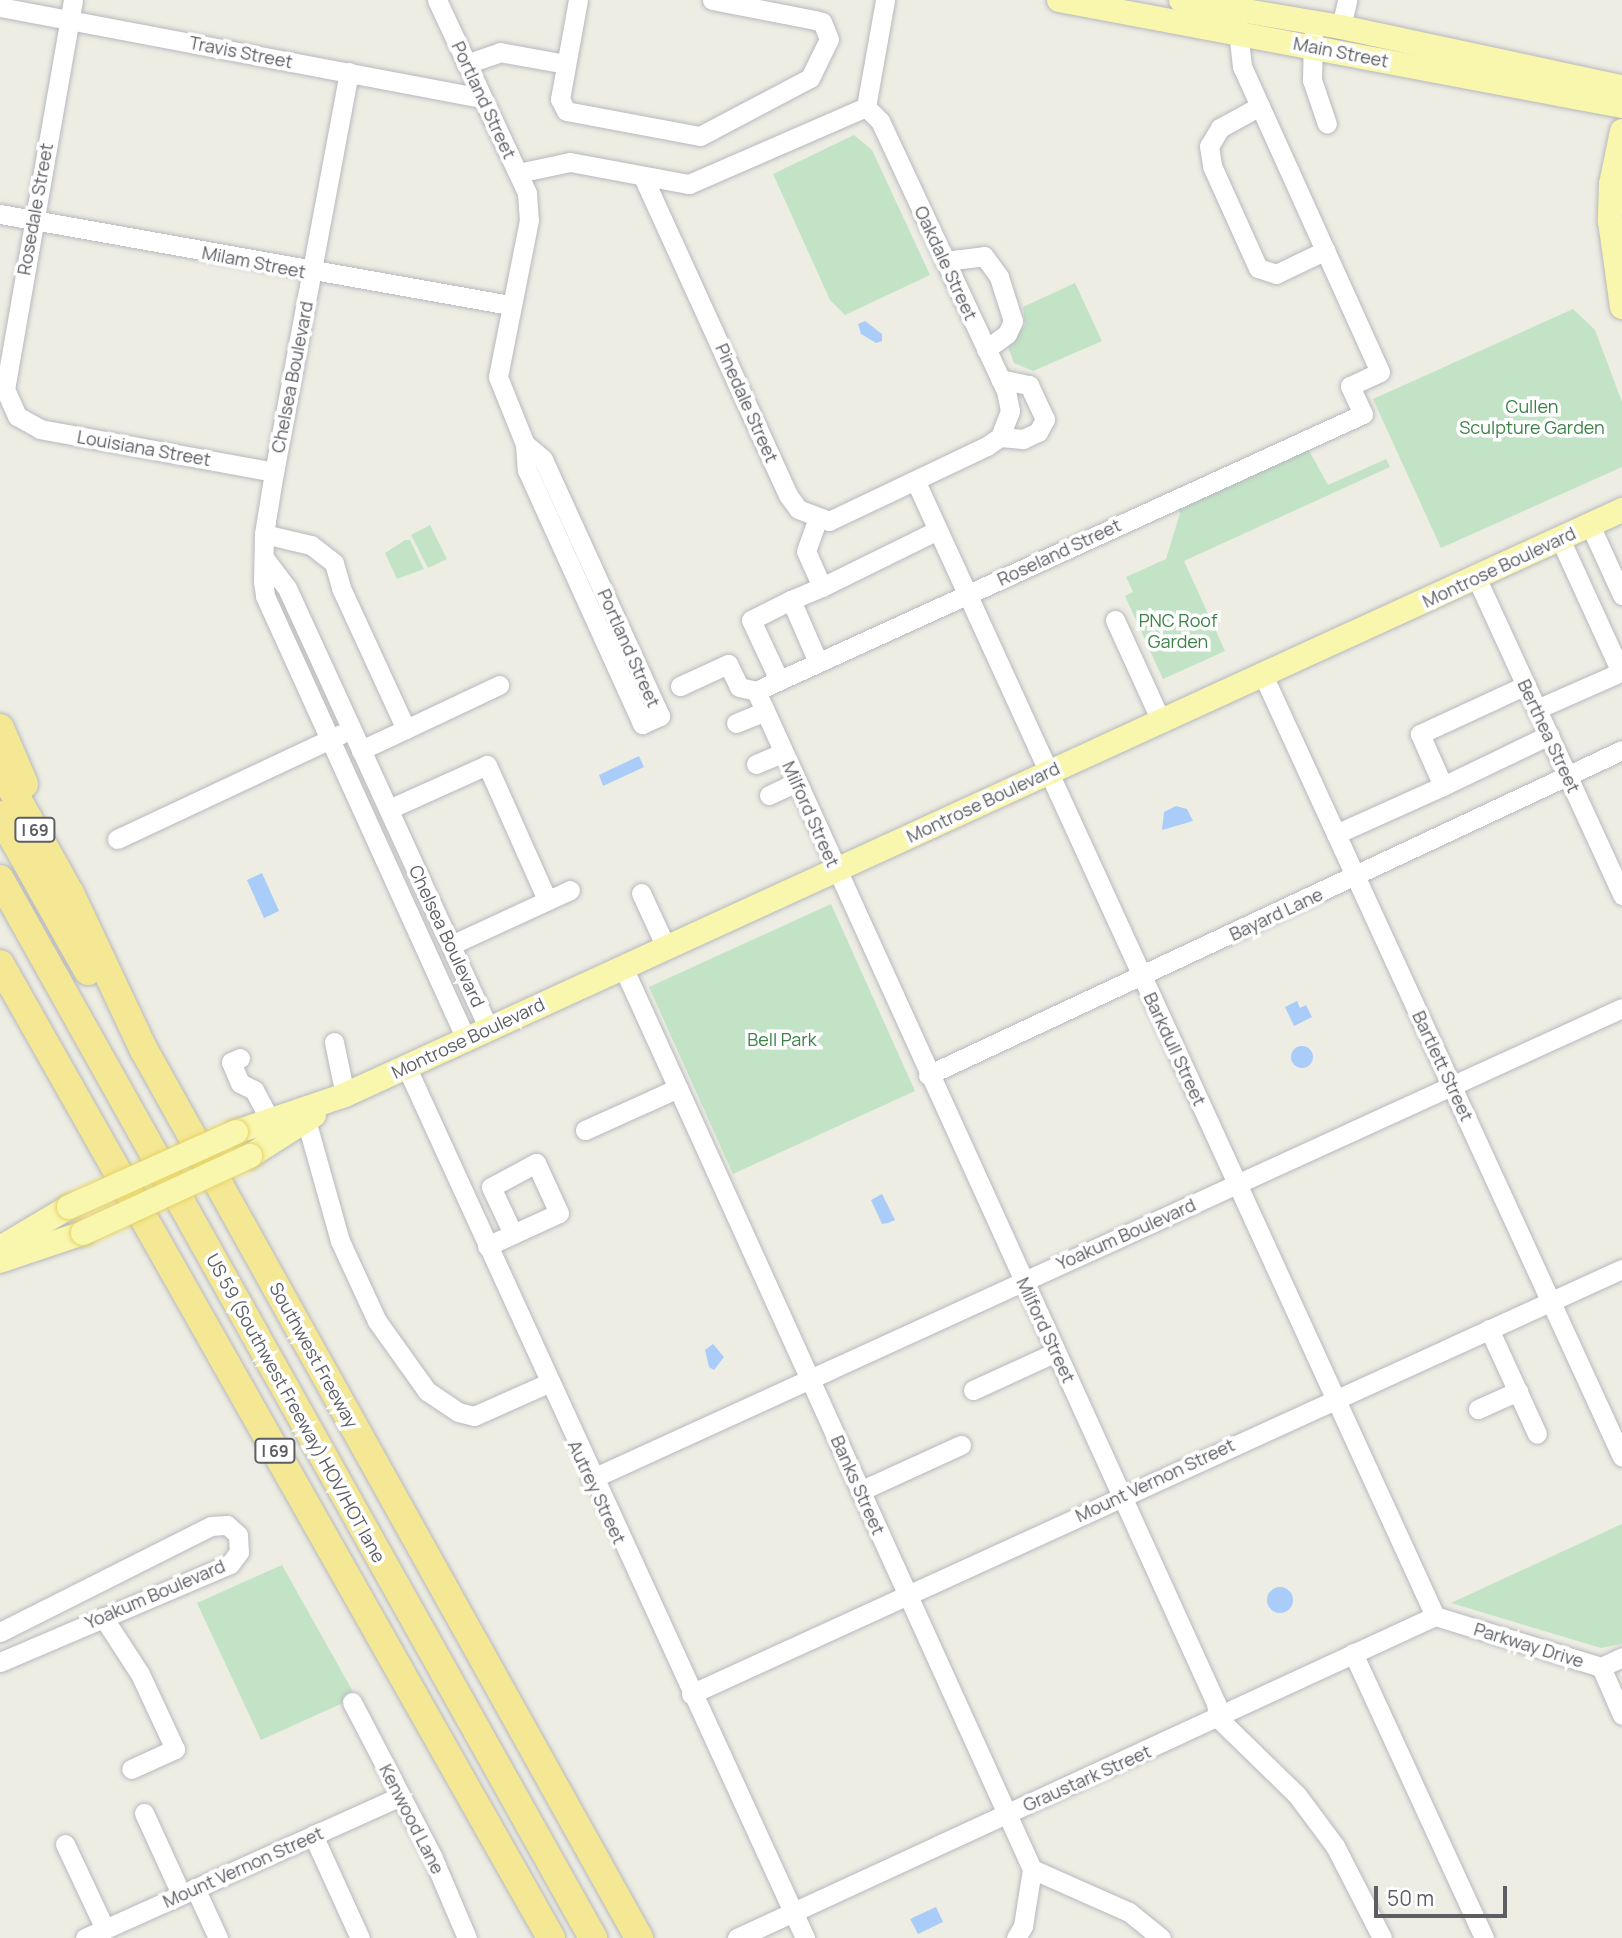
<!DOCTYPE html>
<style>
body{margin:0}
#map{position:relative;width:1622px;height:1938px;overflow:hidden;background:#edede4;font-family:Manrope,sans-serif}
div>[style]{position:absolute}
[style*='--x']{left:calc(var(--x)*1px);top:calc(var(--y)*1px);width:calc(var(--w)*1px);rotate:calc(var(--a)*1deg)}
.green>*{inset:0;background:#c3e3c7}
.water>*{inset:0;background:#a9ccf8}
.round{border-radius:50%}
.roads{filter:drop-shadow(0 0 2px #b7b8bd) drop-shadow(0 0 2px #b7b8bd)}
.minor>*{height:19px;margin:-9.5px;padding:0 9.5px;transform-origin:9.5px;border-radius:9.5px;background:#fff}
.major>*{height:24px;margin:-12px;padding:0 12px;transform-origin:12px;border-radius:12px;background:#f9f6ae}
.highway>*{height:28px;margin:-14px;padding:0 14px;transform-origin:14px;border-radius:14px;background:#f5e894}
.bridges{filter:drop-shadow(0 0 2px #e6d264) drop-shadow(0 0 2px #e6d264)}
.major-bridge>*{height:24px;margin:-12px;padding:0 12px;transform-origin:12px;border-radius:12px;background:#f9f6ae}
span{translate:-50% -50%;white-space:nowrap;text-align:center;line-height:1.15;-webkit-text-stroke:7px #fff;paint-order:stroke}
.shield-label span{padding:2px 5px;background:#fff;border:2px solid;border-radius:5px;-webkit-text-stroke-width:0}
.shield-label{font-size:16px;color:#5c5e64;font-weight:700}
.street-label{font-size:18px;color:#5c5e64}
.park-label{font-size:18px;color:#3c8348}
.scale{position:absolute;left:1374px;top:1886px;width:133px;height:32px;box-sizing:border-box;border:4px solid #5c5e64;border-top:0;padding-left:9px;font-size:21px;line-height:24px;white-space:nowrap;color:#5c5e64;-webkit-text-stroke:5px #fff;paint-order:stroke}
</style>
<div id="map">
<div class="green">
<i style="clip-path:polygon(854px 135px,872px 150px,930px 275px,845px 315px,830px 300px,773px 174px)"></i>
<i style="clip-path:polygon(1075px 283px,1102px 341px,1033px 371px,1014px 363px,1008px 347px,1025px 325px,1023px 307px)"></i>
<i style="clip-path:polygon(1573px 309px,1595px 330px,1622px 402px,1622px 467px,1441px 548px,1373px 399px)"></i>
<i style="clip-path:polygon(1307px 447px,1328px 485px,1386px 459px,1390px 467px,1184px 561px,1225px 651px,1163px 679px,1125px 596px,1133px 592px,1126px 577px,1166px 559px,1180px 513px,1177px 506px)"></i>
<i style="clip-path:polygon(430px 525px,447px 559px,428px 568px,411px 535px)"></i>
<i style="clip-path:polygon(405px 540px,410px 540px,424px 569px,397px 579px,385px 553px)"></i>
<i style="clip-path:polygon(831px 904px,915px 1091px,733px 1174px,649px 987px)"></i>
<i style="clip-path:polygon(1622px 1524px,1622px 1644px,1601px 1648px,1451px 1603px)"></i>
<i style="clip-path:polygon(282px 1565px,356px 1697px,261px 1740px,197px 1603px)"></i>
</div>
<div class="water">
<i style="clip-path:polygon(865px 321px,882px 334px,882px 341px,876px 343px,861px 334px,858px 324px)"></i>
<i style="clip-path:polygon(639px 756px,644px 767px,603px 786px,599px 775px)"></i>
<i style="clip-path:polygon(1176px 806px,1187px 809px,1193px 821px,1162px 830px,1164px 812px)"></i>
<i style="clip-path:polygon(262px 873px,279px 911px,264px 918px,247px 880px)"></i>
<i style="clip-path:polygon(1297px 1001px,1300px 1008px,1306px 1005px,1312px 1017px,1294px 1026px,1285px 1007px)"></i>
<i class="round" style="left:1291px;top:1046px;width:22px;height:22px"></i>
<i style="clip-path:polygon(882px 1194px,895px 1220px,888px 1223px,882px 1224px,871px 1200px)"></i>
<i style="clip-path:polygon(713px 1344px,724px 1357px,714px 1370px,709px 1367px,705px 1350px)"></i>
<i class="round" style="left:1267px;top:1587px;width:26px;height:26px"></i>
<i style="clip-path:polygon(936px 1907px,943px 1922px,918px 1934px,910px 1919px)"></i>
</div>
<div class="roads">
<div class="minor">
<i style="--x:73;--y:0;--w:395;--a:99.9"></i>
<i style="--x:5;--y:389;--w:30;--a:66"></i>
<i style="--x:17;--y:416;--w:26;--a:29"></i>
<i style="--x:40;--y:429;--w:238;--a:10.4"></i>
<i style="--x:437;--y:0;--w:213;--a:65"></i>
<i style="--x:527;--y:193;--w:27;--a:86"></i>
<i style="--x:529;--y:220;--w:160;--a:101.2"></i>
<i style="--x:498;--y:377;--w:72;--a:68.1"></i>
<i style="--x:525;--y:444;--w:26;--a:86"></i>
<i style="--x:527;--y:470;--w:279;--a:65.6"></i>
<i style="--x:642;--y:724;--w:20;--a:-24"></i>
<i style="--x:660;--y:716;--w:282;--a:-114.5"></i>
<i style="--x:543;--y:459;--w:23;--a:-140"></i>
<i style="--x:578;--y:0;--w:101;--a:100.3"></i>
<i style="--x:560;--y:99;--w:13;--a:63"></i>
<i style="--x:566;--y:111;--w:136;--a:10.6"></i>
<i style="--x:700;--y:136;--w:124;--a:-27.8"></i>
<i style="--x:810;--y:78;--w:43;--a:-64"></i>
<i style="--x:829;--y:39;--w:18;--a:-112"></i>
<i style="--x:822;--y:22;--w:7;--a:-164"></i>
<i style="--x:815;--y:20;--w:105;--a:-169"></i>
<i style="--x:0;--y:7;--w:491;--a:10.7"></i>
<i style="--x:1341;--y:27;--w:28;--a:-77"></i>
<i style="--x:1313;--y:37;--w:43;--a:91.3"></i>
<i style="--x:1312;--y:80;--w:46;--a:71.2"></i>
<i style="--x:466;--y:64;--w:36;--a:-19"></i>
<i style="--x:500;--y:52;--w:67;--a:10.3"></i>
<i style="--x:349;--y:72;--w:407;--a:100.6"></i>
<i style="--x:274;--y:472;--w:63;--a:99.2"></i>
<i style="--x:264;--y:534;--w:47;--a:91.2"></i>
<i style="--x:263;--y:581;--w:15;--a:82"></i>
<i style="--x:265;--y:596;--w:486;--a:65.6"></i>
<i style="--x:1260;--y:106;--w:46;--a:151.2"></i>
<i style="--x:1220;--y:128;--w:21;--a:121"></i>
<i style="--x:1209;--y:146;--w:20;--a:81"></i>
<i style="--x:1212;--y:166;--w:112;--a:65.7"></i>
<i style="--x:1258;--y:268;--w:19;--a:18"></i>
<i style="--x:1276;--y:274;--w:55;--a:-25.6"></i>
<i style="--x:866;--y:107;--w:109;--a:-79.9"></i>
<i style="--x:518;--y:173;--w:53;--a:-11.9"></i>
<i style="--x:570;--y:162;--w:121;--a:10.5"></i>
<i style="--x:689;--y:184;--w:193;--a:-23.5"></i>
<i style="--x:644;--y:179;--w:347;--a:65.5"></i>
<i style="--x:788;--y:495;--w:17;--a:54"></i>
<i style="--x:798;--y:509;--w:33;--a:21"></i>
<i style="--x:829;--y:521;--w:175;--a:-25.4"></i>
<i style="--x:987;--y:446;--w:16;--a:-35"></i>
<i style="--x:1000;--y:437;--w:28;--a:-69"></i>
<i style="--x:1010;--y:411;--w:20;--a:-101"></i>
<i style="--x:1006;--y:391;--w:298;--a:-115"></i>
<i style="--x:880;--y:121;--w:20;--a:-135"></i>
<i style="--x:0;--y:214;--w:518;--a:10.12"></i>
<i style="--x:945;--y:261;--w:39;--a:-7"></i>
<i style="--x:984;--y:256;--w:26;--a:54"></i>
<i style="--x:999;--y:277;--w:46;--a:72.3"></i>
<i style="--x:1013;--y:321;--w:14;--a:115"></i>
<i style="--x:1007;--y:334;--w:26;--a:144"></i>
<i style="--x:1000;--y:379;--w:30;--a:12"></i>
<i style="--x:1029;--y:385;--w:38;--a:65"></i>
<i style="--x:1045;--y:419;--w:15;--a:118"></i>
<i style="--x:1038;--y:432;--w:17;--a:155"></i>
<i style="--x:1023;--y:439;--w:23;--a:-175"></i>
<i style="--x:916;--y:482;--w:1247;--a:65.41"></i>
<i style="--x:1590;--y:525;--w:77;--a:65.4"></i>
<i style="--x:264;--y:534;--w:48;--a:13.2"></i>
<i style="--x:311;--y:545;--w:29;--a:38"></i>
<i style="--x:334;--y:563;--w:26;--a:74"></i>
<i style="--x:341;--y:588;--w:155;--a:65.3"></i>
<i style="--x:406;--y:729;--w:50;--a:155"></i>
<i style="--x:265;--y:559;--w:36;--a:53"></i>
<i style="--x:287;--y:588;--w:485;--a:65.4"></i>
<i style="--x:1476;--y:577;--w:350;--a:65.3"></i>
<i style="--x:822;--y:587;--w:129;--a:-26.2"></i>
<i style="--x:791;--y:600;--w:34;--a:-23"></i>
<i style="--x:822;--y:587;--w:39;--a:-114"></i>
<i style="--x:806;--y:551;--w:35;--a:-70"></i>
<i style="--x:1115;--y:620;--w:111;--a:65.5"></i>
<i style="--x:1263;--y:675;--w:860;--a:65.34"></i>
<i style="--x:779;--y:680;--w:66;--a:-115"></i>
<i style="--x:751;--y:620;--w:45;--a:-26.6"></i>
<i style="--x:791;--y:600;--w:68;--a:66.5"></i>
<i style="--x:1526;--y:685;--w:117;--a:155.2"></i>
<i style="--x:1420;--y:734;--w:57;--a:66.1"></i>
<i style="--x:1443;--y:786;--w:118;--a:-25.7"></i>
<i style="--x:680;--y:686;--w:53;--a:-24.6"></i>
<i style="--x:728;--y:664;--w:25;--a:64"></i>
<i style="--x:739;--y:687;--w:17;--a:13"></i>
<i style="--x:756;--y:691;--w:1112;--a:65.56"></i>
<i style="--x:1216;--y:1703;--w:15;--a:82"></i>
<i style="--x:1218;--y:1718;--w:110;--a:44.3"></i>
<i style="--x:1297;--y:1795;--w:64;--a:53.3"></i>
<i style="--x:1335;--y:1846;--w:103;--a:62.9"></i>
<i style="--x:756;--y:691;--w:667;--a:-24.53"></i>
<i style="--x:1363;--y:414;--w:31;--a:-115"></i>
<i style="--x:1350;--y:386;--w:33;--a:-25"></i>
<i style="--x:1380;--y:372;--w:335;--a:-114.3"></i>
<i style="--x:1242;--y:67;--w:46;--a:-96.2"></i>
<i style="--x:1537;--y:709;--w:92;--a:-23.8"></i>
<i style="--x:1621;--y:672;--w:146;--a:-114.6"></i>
<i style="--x:736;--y:723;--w:31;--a:-22"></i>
<i style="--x:406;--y:729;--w:103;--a:-25.3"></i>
<i style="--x:756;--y:764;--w:30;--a:-23"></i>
<i style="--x:769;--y:795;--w:31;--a:-25"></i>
<i style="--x:389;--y:809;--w:107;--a:-24.2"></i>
<i style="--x:487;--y:765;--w:148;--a:66"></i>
<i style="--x:1336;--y:834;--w:117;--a:-24.2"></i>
<i style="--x:117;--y:839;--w:247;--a:-25.1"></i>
<i style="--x:641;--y:893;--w:60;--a:65.2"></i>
<i style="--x:451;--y:945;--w:131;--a:-24.8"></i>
<i style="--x:623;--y:967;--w:990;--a:65.61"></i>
<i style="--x:1032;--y:1869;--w:106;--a:23.9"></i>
<i style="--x:1129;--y:1912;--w:41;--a:39.1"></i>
<i style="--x:334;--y:1042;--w:54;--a:78.3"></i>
<i style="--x:240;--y:1058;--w:10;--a:156"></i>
<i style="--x:231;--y:1062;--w:23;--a:67"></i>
<i style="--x:240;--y:1083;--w:16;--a:27"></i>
<i style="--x:254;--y:1090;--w:34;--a:62"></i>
<i style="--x:406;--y:1066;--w:959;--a:65.41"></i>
<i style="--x:928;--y:1075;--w:766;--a:-25.09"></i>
<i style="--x:306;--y:1120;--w:126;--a:74.3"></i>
<i style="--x:340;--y:1241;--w:88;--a:65.2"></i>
<i style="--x:377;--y:1321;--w:86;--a:54.5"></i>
<i style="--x:427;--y:1391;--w:37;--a:34"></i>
<i style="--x:458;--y:1412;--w:16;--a:14"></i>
<i style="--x:474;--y:1416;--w:81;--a:-24"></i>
<i style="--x:585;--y:1130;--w:102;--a:-24.3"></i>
<i style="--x:487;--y:1246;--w:79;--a:-24.6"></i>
<i style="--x:559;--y:1213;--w:55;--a:-114.7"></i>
<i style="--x:536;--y:1163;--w:51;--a:151.9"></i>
<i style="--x:491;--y:1187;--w:52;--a:64.9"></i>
<i style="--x:1489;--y:1329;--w:115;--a:65.4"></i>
<i style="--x:973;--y:1390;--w:91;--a:-24.6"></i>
<i style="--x:1478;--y:1409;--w:44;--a:-24.2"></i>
<i style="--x:591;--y:1479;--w:1133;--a:-24.55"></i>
<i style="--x:860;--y:1491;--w:111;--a:-24.5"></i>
<i style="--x:1435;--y:1616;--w:174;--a:17.1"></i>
<i style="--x:1601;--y:1667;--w:23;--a:-25"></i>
<i style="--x:103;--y:1617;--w:68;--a:57"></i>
<i style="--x:140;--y:1674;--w:83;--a:65"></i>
<i style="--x:175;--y:1749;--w:48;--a:155.6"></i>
<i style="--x:0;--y:1632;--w:236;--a:-26.7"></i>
<i style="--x:211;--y:1526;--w:16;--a:-4"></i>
<i style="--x:227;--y:1525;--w:15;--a:42"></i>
<i style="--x:238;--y:1535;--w:17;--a:87"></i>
<i style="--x:239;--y:1552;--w:15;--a:127"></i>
<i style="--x:230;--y:1564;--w:250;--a:156.9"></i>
<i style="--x:1353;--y:1653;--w:314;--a:65.3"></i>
<i style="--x:1601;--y:1667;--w:52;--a:66.4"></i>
<i style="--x:691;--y:1694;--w:1023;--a:-24.54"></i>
<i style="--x:352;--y:1702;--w:174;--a:62.5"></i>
<i style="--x:432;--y:1856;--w:89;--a:66.9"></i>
<i style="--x:144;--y:1813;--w:89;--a:65.4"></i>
<i style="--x:313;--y:1835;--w:113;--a:65.5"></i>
<i style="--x:65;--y:1844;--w:94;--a:64.8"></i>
<i style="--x:195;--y:1888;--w:55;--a:65.3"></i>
<i style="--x:85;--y:1938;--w:346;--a:-24.2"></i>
<i style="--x:737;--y:1938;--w:769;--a:-24.76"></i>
<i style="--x:1016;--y:1938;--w:14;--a:-60"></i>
<i style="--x:1023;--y:1926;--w:58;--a:-81"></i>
</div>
<div class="major">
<i style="--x:1059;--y:0;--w:573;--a:10.66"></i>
<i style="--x:1181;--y:0;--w:162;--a:9.6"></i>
<i style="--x:1341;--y:27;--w:287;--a:12.1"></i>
<i style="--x:1622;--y:131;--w:54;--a:101.7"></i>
<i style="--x:1611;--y:184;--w:37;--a:92"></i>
<i style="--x:1610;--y:221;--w:87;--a:82.1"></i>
<i style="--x:236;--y:1132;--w:115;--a:-18.7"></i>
<i style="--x:345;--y:1095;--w:1405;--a:-24.61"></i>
<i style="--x:250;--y:1156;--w:76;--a:-32.6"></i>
<i style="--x:0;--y:1248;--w:80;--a:-30.7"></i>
<i style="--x:0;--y:1261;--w:88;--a:-18.6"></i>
</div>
<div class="highway">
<i style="--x:0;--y:728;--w:61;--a:66.8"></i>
<i style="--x:0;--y:768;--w:143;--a:60.8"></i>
<i style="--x:70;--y:893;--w:174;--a:64.8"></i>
<i style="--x:144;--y:1050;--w:1017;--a:60.86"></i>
<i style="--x:0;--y:815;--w:179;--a:60.6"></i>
<i style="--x:0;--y:879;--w:1214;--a:60.75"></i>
<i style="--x:0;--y:964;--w:1119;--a:60.5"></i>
</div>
</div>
<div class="bridges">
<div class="major-bridge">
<i style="--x:69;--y:1207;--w:183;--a:-24.2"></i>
<i style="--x:83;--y:1233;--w:184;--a:-24.8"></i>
</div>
</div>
<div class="shield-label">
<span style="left:35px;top:830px">I 69</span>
<span style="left:275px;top:1451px">I 69</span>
</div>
<div class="street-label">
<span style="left:241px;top:52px;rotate:11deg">Travis Street</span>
<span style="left:1341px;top:52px;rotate:11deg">Main Street</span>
<span style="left:484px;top:100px;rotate:65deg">Portland Street</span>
<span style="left:35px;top:209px;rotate:-80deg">Rosedale Street</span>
<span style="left:254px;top:262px;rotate:11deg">Milam Street</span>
<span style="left:946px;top:263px;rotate:65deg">Oakdale Street</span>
<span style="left:292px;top:377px;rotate:-79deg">Chelsea Boulevard</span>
<span style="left:747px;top:403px;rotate:66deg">Pinedale Street</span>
<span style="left:144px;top:448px;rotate:10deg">Louisiana Street</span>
<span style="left:1059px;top:552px;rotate:-25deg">Roseland Street</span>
<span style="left:1499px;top:567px;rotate:-25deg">Montrose Boulevard</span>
<span style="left:629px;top:648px;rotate:66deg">Portland Street</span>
<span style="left:1549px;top:736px;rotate:65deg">Berthea Street</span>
<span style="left:983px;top:802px;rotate:-25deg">Montrose Boulevard</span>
<span style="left:811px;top:814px;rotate:66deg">Milford Street</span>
<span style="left:1276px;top:914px;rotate:-25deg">Bayard Lane</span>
<span style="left:447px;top:936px;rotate:65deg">Chelsea Boulevard</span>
<span style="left:468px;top:1038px;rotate:-25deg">Montrose Boulevard</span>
<span style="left:1175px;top:1049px;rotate:65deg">Barkdull Street</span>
<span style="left:1443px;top:1066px;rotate:65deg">Bartlett Street</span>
<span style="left:1126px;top:1234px;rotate:-24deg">Yoakum Boulevard</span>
<span style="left:1046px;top:1330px;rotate:65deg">Milford Street</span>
<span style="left:314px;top:1355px;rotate:61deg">Southwest Freeway</span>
<span style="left:296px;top:1408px;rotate:61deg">US 59 (Southwest Freeway) HOV/HOT lane</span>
<span style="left:1155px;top:1480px;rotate:-25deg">Mount Vernon Street</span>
<span style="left:858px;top:1485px;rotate:66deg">Banks Street</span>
<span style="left:597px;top:1492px;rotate:65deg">Autrey Street</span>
<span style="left:155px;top:1594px;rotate:-23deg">Yoakum Boulevard</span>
<span style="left:1529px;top:1645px;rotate:17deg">Parkway Drive</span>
<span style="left:1087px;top:1778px;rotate:-24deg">Graustark Street</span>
<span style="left:412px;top:1819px;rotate:63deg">Kenwood Lane</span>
<span style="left:243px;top:1867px;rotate:-24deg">Mount Vernon Street</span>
</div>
<div class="park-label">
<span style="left:1532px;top:417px">Cullen<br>Sculpture Garden</span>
<span style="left:1178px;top:631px">PNC Roof<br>Garden</span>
<span style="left:782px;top:1039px">Bell Park</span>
</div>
<div class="scale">50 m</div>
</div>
